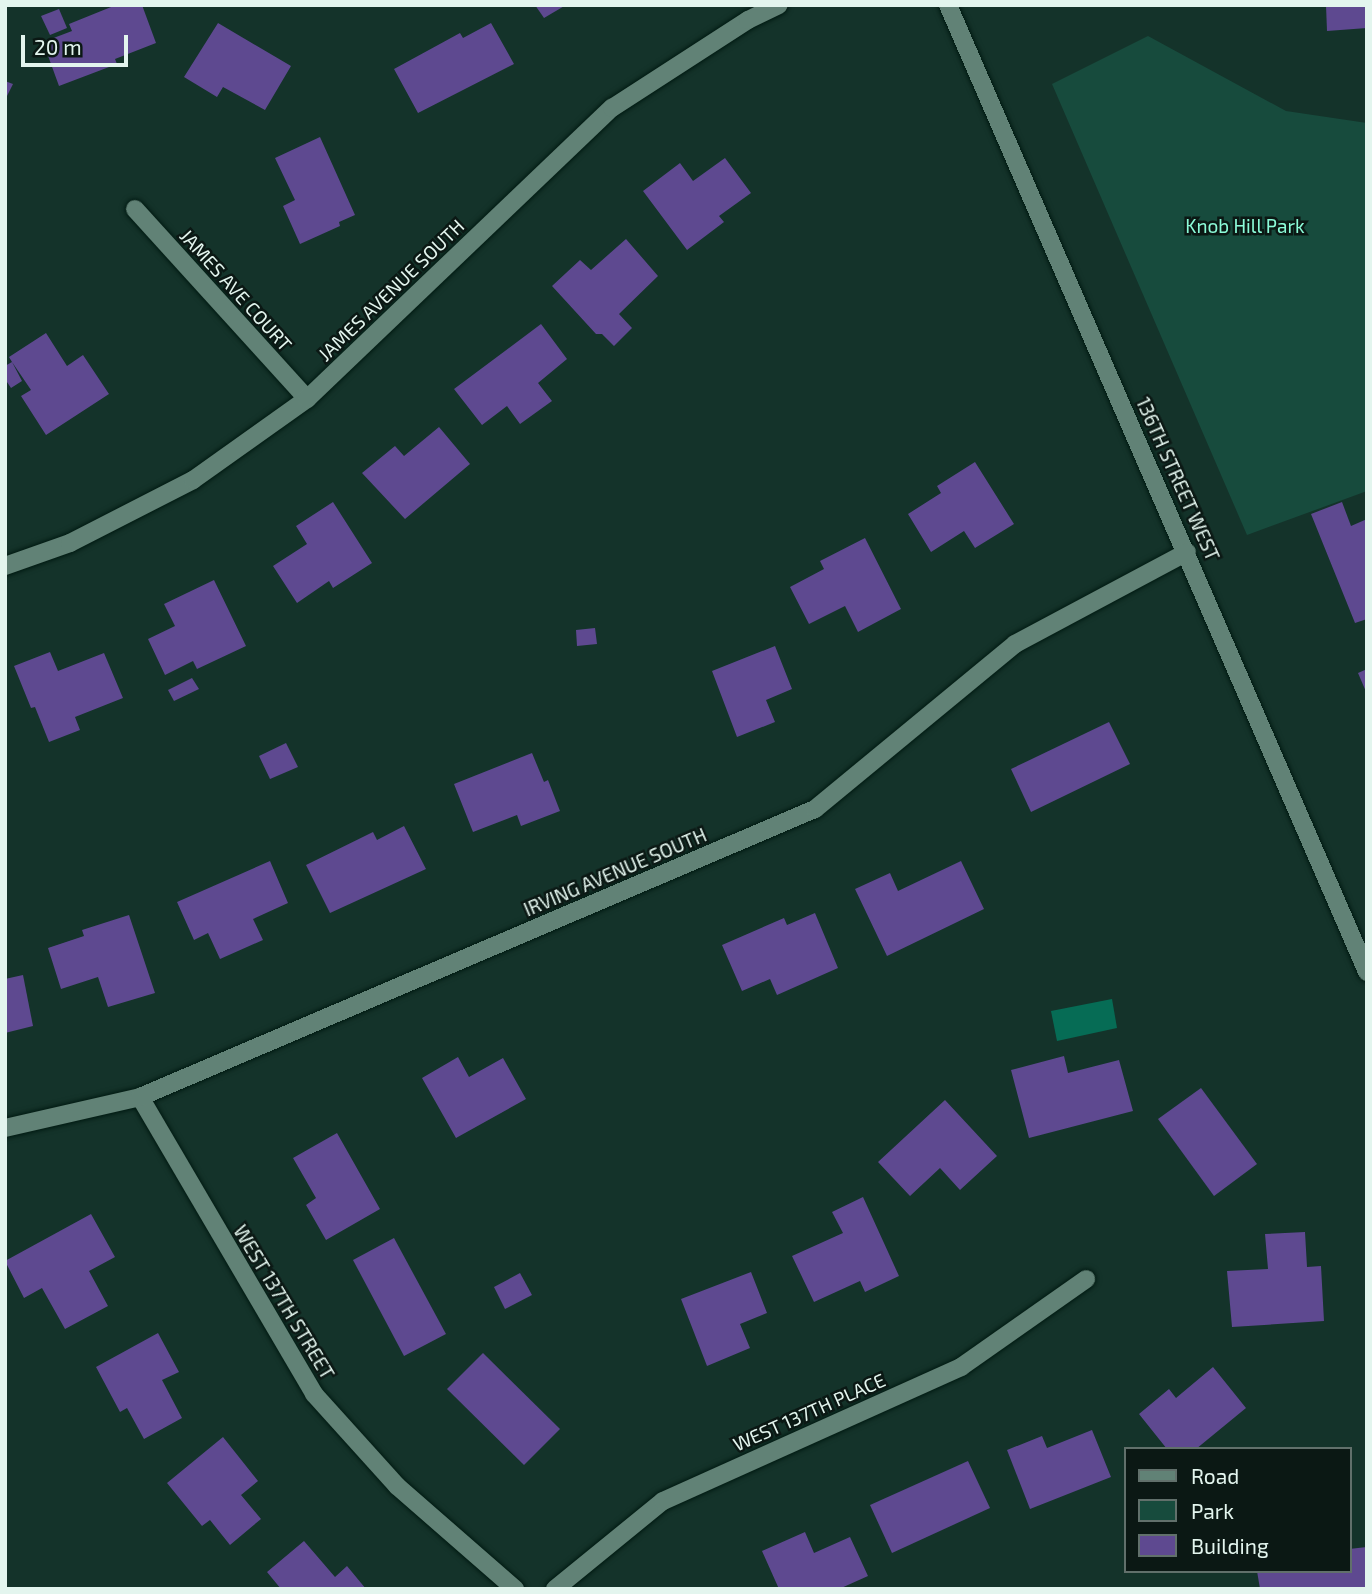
<!DOCTYPE html>
<style>
body{margin:0}
#map{position:relative;width:1372px;height:1594px;overflow:hidden;background:#14332a;font-family:"Exo 2",sans-serif}
div>[style]{position:absolute}
[style*='--x']{left:calc(var(--x)*1px);top:calc(var(--y)*1px);width:calc(var(--w)*1px);rotate:calc(var(--a)*1deg)}
.green>*{inset:0;background:#174b3d}
.water>*{inset:0;background:#066c55}
.building>*{inset:0;background:#5e4990}
.roads{filter:drop-shadow(0 0 2px #001a12) drop-shadow(0 0 2px #001a12)}
.minor>*{height:18px;margin:-9px;padding:0 9px;transform-origin:9px;border-radius:9px;background:#618276}
span{translate:-50% -50%;white-space:nowrap;text-align:center;line-height:1.15;-webkit-text-stroke:5px #0b1814;paint-order:stroke}
.park-label{font-size:19px;color:#8bfbd8}
.street-label{font-size:19px;color:#e3f5ee}
.frame{position:absolute;inset:0;border:7px solid #e3f5ee;pointer-events:none}
.legend{position:absolute;left:1124px;top:1447px;width:228px;height:126px;box-sizing:border-box;background:#0b1814;border:2px solid #61706b;margin:0;padding:9px 12px;list-style:none;font-size:21px;color:#e3f5ee}
.legend li{display:flex;align-items:center;gap:14px;height:35px}
.legend b{width:35px;border:2px solid #61706b}
.scale{position:absolute;left:21px;top:35px;width:107px;height:32px;box-sizing:border-box;border:4px solid #e3f5ee;border-top:0;padding-left:9px;font-size:21px;line-height:24px;white-space:nowrap;color:#e3f5ee;-webkit-text-stroke:5px #0b1814;paint-order:stroke}
</style>
<div id="map">
<div class="green">
<i style="clip-path:polygon(1148px 36px,1286px 111px,1367px 123px,1367px 491px,1247px 535px,1052px 84px)"></i>
</div>
<div class="water">
<i style="clip-path:polygon(1112px 999px,1117px 1028px,1057px 1041px,1051px 1011px)"></i>
</div>
<div class="building">
<i style="clip-path:polygon(116px 5px,142px 5px,156px 43px,115px 59px,117px 64px,59px 86px,43px 42px,72px 31px,69px 24px)"></i>
<i style="clip-path:polygon(535px 5px,566px 5px,544px 18px)"></i>
<i style="clip-path:polygon(1326px 5px,1367px 5px,1367px 28px,1327px 31px)"></i>
<i style="clip-path:polygon(59px 9px,67px 28px,50px 35px,41px 16px)"></i>
<i style="clip-path:polygon(218px 23px,291px 66px,265px 110px,223px 87px,217px 97px,184px 77px)"></i>
<i style="clip-path:polygon(491px 23px,514px 64px,418px 113px,394px 69px,460px 33px,463px 38px)"></i>
<i style="clip-path:polygon(5px 81px,13px 84px,5px 100px)"></i>
<i style="clip-path:polygon(320px 137px,355px 215px,339px 222px,340px 226px,300px 244px,283px 206px,295px 200px,275px 158px)"></i>
<i style="clip-path:polygon(725px 158px,751px 193px,719px 216px,724px 222px,687px 250px,643px 191px,680px 163px,693px 181px)"></i>
<i style="clip-path:polygon(626px 239px,658px 276px,619px 314px,632px 328px,614px 346px,602px 334px,596px 334px,552px 286px,580px 260px,591px 270px)"></i>
<i style="clip-path:polygon(541px 324px,567px 359px,538px 383px,552px 401px,520px 424px,507px 406px,482px 425px,454px 389px)"></i>
<i style="clip-path:polygon(46px 333px,67px 366px,83px 355px,109px 394px,46px 435px,21px 396px,31px 390px,12px 362px,22px 381px,11px 388px,5px 379px,5px 366px,12px 362px,9px 357px)"></i>
<i style="clip-path:polygon(439px 427px,470px 464px,405px 519px,362px 473px,395px 446px,404px 456px)"></i>
<i style="clip-path:polygon(975px 462px,1014px 524px,975px 548px,964px 531px,931px 552px,908px 514px,941px 493px,937px 486px)"></i>
<i style="clip-path:polygon(333px 502px,372px 563px,333px 588px,329px 581px,297px 603px,273px 566px,307px 544px,296px 526px)"></i>
<i style="clip-path:polygon(1342px 502px,1351px 526px,1367px 519px,1367px 619px,1355px 623px,1311px 514px)"></i>
<i style="clip-path:polygon(865px 538px,901px 609px,858px 632px,845px 606px,809px 624px,790px 587px,824px 569px,820px 561px)"></i>
<i style="clip-path:polygon(214px 580px,246px 646px,197px 669px,193px 661px,165px 675px,148px 639px,175px 626px,164px 604px)"></i>
<i style="clip-path:polygon(595px 628px,597px 644px,577px 646px,576px 630px)"></i>
<i style="clip-path:polygon(775px 646px,792px 689px,766px 700px,775px 722px,737px 737px,712px 671px)"></i>
<i style="clip-path:polygon(50px 652px,58px 671px,104px 653px,123px 698px,75px 717px,80px 730px,49px 742px,35px 707px,31px 708px,14px 666px)"></i>
<i style="clip-path:polygon(1367px 669px,1367px 694px,1358px 673px)"></i>
<i style="clip-path:polygon(192px 678px,199px 689px,174px 701px,168px 690px)"></i>
<i style="clip-path:polygon(1109px 722px,1130px 764px,1031px 812px,1011px 769px)"></i>
<i style="clip-path:polygon(286px 743px,298px 767px,270px 779px,259px 756px)"></i>
<i style="clip-path:polygon(532px 753px,544px 782px,548px 780px,560px 811px,521px 826px,517px 815px,473px 832px,454px 784px)"></i>
<i style="clip-path:polygon(404px 826px,426px 869px,330px 913px,306px 865px,373px 832px,377px 840px)"></i>
<i style="clip-path:polygon(270px 861px,288px 903px,253px 919px,263px 940px,220px 959px,208px 933px,194px 940px,177px 902px)"></i>
<i style="clip-path:polygon(961px 861px,984px 909px,887px 956px,855px 889px,890px 873px,898px 891px)"></i>
<i style="clip-path:polygon(815px 913px,838px 968px,777px 995px,770px 979px,742px 991px,722px 945px,784px 918px,787px 925px)"></i>
<i style="clip-path:polygon(129px 915px,155px 993px,108px 1007px,98px 977px,61px 989px,48px 948px,84px 936px,82px 930px)"></i>
<i style="clip-path:polygon(23px 975px,33px 1026px,5px 1033px,5px 979px)"></i>
<i style="clip-path:polygon(1064px 1056px,1068px 1073px,1119px 1060px,1133px 1111px,1029px 1138px,1011px 1070px)"></i>
<i style="clip-path:polygon(458px 1057px,469px 1077px,503px 1058px,526px 1099px,456px 1138px,422px 1078px)"></i>
<i style="clip-path:polygon(1201px 1088px,1257px 1164px,1214px 1196px,1158px 1119px)"></i>
<i style="clip-path:polygon(945px 1100px,997px 1156px,960px 1190px,940px 1168px,910px 1196px,878px 1162px)"></i>
<i style="clip-path:polygon(337px 1133px,380px 1209px,326px 1240px,306px 1205px,316px 1198px,293px 1158px)"></i>
<i style="clip-path:polygon(863px 1197px,899px 1276px,865px 1292px,860px 1281px,814px 1302px,792px 1256px,843px 1233px,832px 1212px)"></i>
<i style="clip-path:polygon(91px 1214px,115px 1257px,89px 1271px,108px 1306px,65px 1329px,42px 1288px,24px 1298px,5px 1261px)"></i>
<i style="clip-path:polygon(1305px 1232px,1307px 1267px,1321px 1266px,1324px 1321px,1232px 1327px,1227px 1271px,1268px 1269px,1265px 1234px)"></i>
<i style="clip-path:polygon(394px 1238px,446px 1334px,404px 1356px,353px 1260px)"></i>
<i style="clip-path:polygon(751px 1272px,767px 1313px,740px 1324px,750px 1348px,707px 1366px,681px 1299px)"></i>
<i style="clip-path:polygon(520px 1273px,532px 1295px,505px 1309px,494px 1287px)"></i>
<i style="clip-path:polygon(158px 1333px,179px 1372px,162px 1380px,182px 1418px,144px 1439px,127px 1408px,120px 1412px,96px 1367px)"></i>
<i style="clip-path:polygon(483px 1353px,560px 1429px,524px 1465px,447px 1389px)"></i>
<i style="clip-path:polygon(1213px 1367px,1246px 1408px,1196px 1449px,1167px 1449px,1139px 1414px,1169px 1389px,1176px 1398px)"></i>
<i style="clip-path:polygon(1092px 1430px,1111px 1477px,1030px 1509px,1007px 1450px,1042px 1436px,1047px 1448px)"></i>
<i style="clip-path:polygon(223px 1437px,258px 1481px,241px 1495px,261px 1519px,230px 1545px,210px 1520px,202px 1526px,167px 1483px)"></i>
<i style="clip-path:polygon(968px 1461px,990px 1508px,892px 1553px,870px 1505px)"></i>
<i style="clip-path:polygon(805px 1532px,814px 1553px,850px 1537px,868px 1576px,839px 1589px,779px 1589px,762px 1551px)"></i>
<i style="clip-path:polygon(304px 1541px,335px 1577px,347px 1566px,366px 1589px,281px 1589px,267px 1572px)"></i>
<i style="clip-path:polygon(1367px 1547px,1367px 1589px,1260px 1589px,1257px 1571px,1349px 1571px,1349px 1549px)"></i>
</div>
<div class="roads">
<div class="minor">
<i style="--x:948;--y:5;--w:1054;--a:66.57"></i>
<i style="--x:135;--y:209;--w:256;--a:47.8"></i>
<i style="--x:5;--y:566;--w:69;--a:-19.5"></i>
<i style="--x:70;--y:543;--w:138;--a:-27.1"></i>
<i style="--x:193;--y:480;--w:140;--a:-35.4"></i>
<i style="--x:307;--y:399;--w:422;--a:-43.7"></i>
<i style="--x:612;--y:108;--w:162;--a:-32.9"></i>
<i style="--x:748;--y:20;--w:34;--a:-26"></i>
<i style="--x:140;--y:1097;--w:344;--a:59.6"></i>
<i style="--x:314;--y:1394;--w:124;--a:47.9"></i>
<i style="--x:397;--y:1486;--w:157;--a:41.1"></i>
<i style="--x:5;--y:1128;--w:139;--a:-12.9"></i>
<i style="--x:140;--y:1097;--w:734;--a:-23.11"></i>
<i style="--x:815;--y:809;--w:259;--a:-39.5"></i>
<i style="--x:1015;--y:644;--w:195;--a:-28.1"></i>
<i style="--x:555;--y:1589;--w:139;--a:-39.2"></i>
<i style="--x:663;--y:1501;--w:327;--a:-24.2"></i>
<i style="--x:961;--y:1367;--w:153;--a:-35.1"></i>
</div>
</div>
<div class="park-label">
<span style="left:1245px;top:226px">Knob Hill Park</span>
</div>
<div class="street-label">
<span style="left:236px;top:290px;rotate:48deg">JAMES AVE COURT</span>
<span style="left:391px;top:290px;rotate:-44deg">JAMES AVENUE SOUTH</span>
<span style="left:1178px;top:479px;rotate:66deg">136TH STREET WEST</span>
<span style="left:615px;top:872px;rotate:-23deg">IRVING AVENUE SOUTH</span>
<span style="left:284px;top:1302px;rotate:59deg">WEST 137TH STREET</span>
<span style="left:809px;top:1412px;rotate:-24deg">WEST 137TH PLACE</span>
</div>
<div class="frame"></div>
<ul class="legend">
<li><b style="height:9px;background:#618276"></b>Road</li>
<li><b style="height:19px;background:#174b3d"></b>Park</li>
<li><b style="height:19px;background:#5e4990"></b>Building</li>
</ul>
<div class="scale">20 m</div>
</div>
